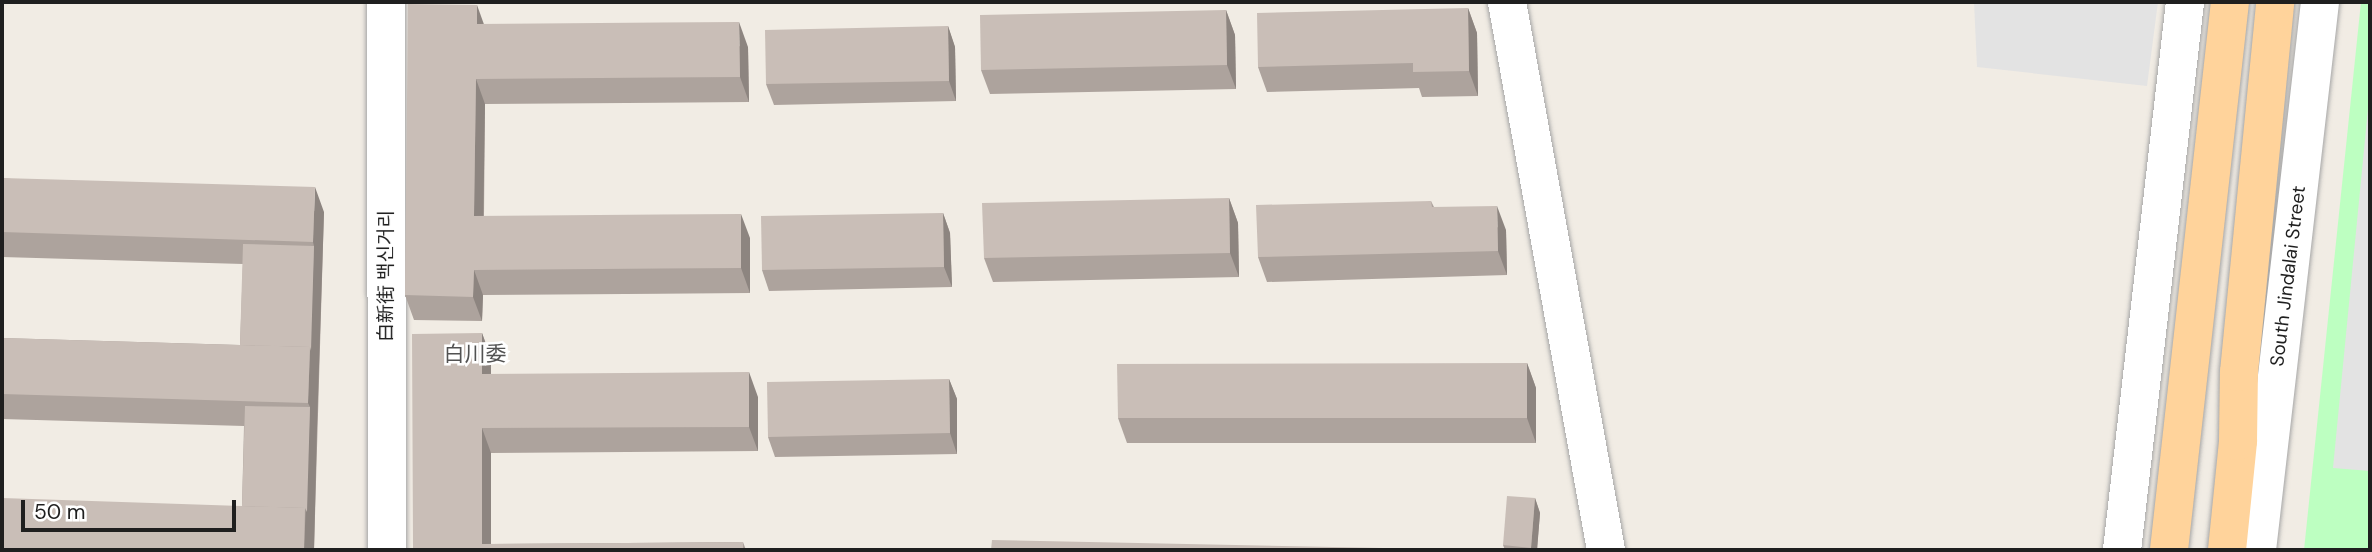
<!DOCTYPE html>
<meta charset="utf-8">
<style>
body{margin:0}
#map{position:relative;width:2372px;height:552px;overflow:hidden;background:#f1ece4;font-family:"DM Sans","Noto Sans SC","Noto Sans KR",sans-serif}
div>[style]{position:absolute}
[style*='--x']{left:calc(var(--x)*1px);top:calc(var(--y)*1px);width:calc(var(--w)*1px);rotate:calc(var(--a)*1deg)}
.park>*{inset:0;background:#bdffc1}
.parking>*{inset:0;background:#e3e3e3}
.roads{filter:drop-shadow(0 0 2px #a6a6a6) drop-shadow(0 0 2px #a6a6a6)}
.minor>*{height:38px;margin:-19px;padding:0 19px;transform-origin:19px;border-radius:19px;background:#fff}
.major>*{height:38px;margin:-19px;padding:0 19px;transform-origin:19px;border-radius:19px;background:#ffd39b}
.wall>*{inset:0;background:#ada39d}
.shaded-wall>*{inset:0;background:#8d8580}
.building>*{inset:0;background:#c9beb7}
span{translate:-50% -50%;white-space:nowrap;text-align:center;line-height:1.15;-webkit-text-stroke:5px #fff;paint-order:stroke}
.street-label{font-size:19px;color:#1f1f1f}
.neighbourhood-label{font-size:21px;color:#525252}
.frame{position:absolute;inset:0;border:4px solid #1f1f1f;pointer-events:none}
.scale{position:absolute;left:21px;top:500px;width:215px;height:32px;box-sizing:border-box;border:4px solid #1f1f1f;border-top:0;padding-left:9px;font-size:21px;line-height:24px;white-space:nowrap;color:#1f1f1f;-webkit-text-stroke:5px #fff;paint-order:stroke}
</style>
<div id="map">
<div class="park">
<i style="clip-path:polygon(2361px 2px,2370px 2px,2370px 550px,2304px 550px)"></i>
</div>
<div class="parking">
<i style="clip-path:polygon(1974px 2px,2158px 2px,2147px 86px,1977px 67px)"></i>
<i style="clip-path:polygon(2370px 88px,2370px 471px,2333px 468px)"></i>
</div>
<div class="roads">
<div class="minor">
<i style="--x:386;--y:2;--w:548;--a:89.9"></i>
<i style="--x:1507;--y:2;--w:557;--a:79.76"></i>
<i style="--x:2122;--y:550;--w:552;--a:-83.44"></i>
<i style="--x:2257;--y:550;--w:552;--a:-83.44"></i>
</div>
<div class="major">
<i style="--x:2169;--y:550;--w:551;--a:-83.65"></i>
<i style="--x:2227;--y:550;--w:110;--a:-84.2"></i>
<i style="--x:2238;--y:441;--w:69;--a:-89.2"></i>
<i style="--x:2239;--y:372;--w:372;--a:-84.4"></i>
</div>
</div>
<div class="wall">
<i style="clip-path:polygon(1468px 8px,1477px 33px,1478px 96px,1422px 97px,1419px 88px,1267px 92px,1258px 67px)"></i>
<i style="clip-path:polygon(1226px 10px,1235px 35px,1236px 89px,990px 94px,981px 70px)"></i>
<i style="clip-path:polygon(484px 24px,748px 47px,749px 102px,485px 104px,484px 216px,750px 238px,750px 293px,483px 295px,482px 321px,414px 320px,405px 295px)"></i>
<i style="clip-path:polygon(948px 26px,955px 47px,956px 101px,774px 105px,766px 84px)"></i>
<i style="clip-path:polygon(2px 178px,324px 212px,314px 550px,2px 550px,242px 506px,244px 426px,2px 419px,2px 338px,240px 345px,243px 264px,2px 257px)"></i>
<i style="clip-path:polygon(1229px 198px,1238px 223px,1239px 277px,993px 282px,984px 258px)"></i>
<i style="clip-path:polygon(1431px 201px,1434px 207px,1506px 230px,1507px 275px,1267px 282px,1258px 257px)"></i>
<i style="clip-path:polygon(943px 213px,950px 233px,952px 287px,769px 291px,762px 270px)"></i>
<i style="clip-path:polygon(482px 333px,491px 358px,491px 374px,758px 397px,758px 451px,491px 453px,491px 544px,743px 542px,746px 550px,413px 550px)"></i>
<i style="clip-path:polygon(1527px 363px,1536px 388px,1536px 443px,1127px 443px,1118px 418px)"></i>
<i style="clip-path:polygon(949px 379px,957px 399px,957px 454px,775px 457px,768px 437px)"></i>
<i style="clip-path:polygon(1535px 498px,1540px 513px,1537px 550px,1505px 550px,1503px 545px)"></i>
</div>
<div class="shaded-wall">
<i style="clip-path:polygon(477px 5px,486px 30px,477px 24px)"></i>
<i style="clip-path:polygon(1468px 8px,1477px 33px,1478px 96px,1469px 71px)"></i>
<i style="clip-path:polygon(1226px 10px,1235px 35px,1236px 89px,1227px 65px)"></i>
<i style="clip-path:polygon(739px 22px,748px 47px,749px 102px,740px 77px)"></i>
<i style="clip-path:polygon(948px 26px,955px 47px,956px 101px,949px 81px)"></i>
<i style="clip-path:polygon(476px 79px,485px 104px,483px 240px,474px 216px)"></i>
<i style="clip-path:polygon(315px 187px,324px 212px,317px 428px,314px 550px,304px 550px,310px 407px,308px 403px,314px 246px,313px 242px)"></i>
<i style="clip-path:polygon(1229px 198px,1238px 223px,1239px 277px,1230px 253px)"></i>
<i style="clip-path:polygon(1497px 206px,1506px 230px,1507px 275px,1498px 251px)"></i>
<i style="clip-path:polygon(943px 213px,950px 233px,952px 287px,944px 267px)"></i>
<i style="clip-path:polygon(741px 214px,750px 238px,750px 293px,741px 268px)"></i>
<i style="clip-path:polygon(474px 270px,483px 295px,482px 321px,473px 297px)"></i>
<i style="clip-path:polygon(482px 333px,491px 358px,491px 399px,482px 374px)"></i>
<i style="clip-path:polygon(1527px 363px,1536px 388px,1536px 443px,1527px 418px)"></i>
<i style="clip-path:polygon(749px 372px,758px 397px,758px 451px,749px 427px)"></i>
<i style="clip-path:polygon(949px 379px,957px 399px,957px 454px,950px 433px)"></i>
<i style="clip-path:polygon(482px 428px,491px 453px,491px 550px,482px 544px)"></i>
<i style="clip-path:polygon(1535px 498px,1540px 513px,1537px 550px,1532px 550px,1531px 548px)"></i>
</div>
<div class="building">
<i style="clip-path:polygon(408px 4px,477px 5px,477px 24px,739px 22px,740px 77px,476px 79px,474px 216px,741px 214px,741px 268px,474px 270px,473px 297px,405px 295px)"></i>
<i style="clip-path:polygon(1468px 8px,1469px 71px,1413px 72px,1413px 63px,1258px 67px,1257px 13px)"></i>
<i style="clip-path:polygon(1226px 10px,1227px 65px,981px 70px,980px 15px)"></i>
<i style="clip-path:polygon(948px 26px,949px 81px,766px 84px,765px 30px)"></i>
<i style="clip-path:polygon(2px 178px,315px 187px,313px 242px,2px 232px)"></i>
<i style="clip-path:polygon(1229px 198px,1230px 253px,984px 258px,982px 203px)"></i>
<i style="clip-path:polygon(1431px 201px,1432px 207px,1497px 206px,1498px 251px,1258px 257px,1256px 205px)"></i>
<i style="clip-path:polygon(943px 213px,944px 267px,762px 270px,761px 216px)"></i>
<i style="clip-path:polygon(243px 244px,314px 246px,311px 351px,310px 347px,240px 345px)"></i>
<i style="clip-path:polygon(482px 333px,482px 374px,749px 372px,749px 427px,482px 428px,482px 544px,743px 542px,743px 550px,413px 550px,412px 334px)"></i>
<i style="clip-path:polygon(2px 338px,310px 347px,308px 403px,2px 394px)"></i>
<i style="clip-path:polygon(1527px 363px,1527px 418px,1118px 418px,1117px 364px)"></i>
<i style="clip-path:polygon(949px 379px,950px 433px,768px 437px,767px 382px)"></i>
<i style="clip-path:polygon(245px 406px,310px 407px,307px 512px,305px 508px,242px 506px)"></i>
<i style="clip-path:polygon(1507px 496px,1535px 498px,1531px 548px,1503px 545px)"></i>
<i style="clip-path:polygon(2px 498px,305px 508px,304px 550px,2px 550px)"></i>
<i style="clip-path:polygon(992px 540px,1383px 548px,1383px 550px,991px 550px)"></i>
<i style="clip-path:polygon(952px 549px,952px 550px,892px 550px)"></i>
</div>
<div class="street-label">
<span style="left:386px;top:276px;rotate:-90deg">白新街 백신거리</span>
<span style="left:2288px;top:276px;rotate:-83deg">South Jindalai Street</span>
</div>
<div class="neighbourhood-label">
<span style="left:475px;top:354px">白川委</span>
</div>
<div class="frame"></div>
<div class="scale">50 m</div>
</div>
